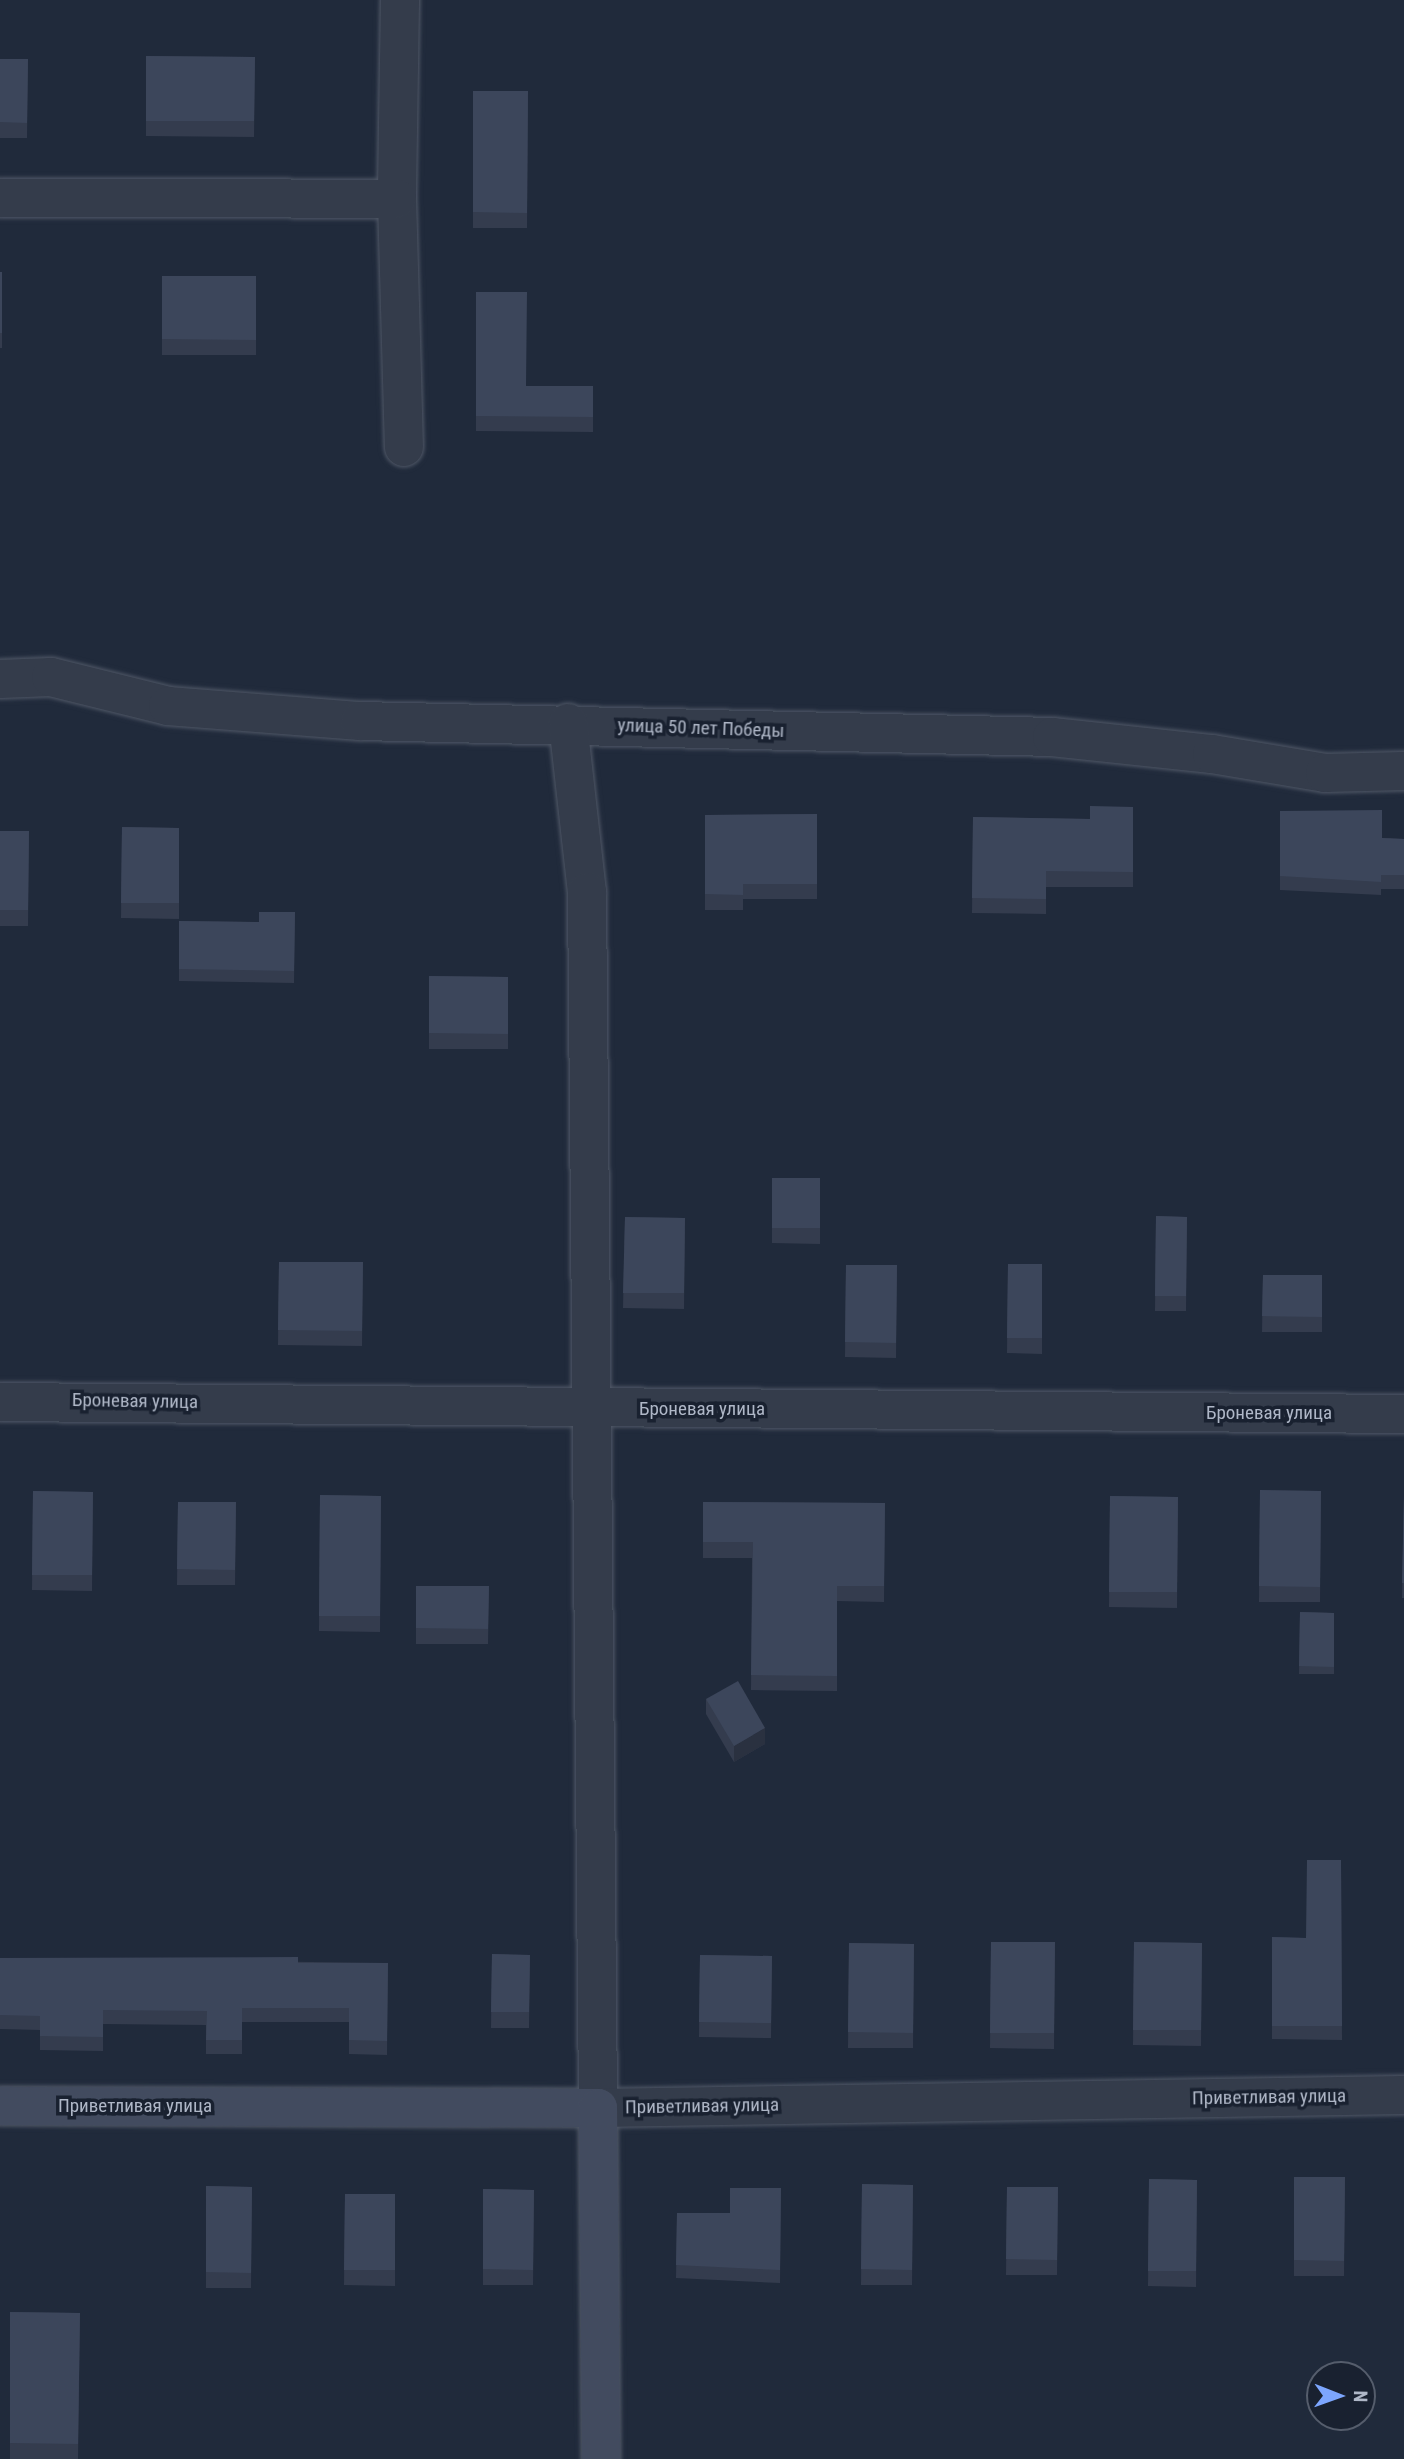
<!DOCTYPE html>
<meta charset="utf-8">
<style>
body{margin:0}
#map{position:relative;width:1404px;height:2459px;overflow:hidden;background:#202a3b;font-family:"Roboto Condensed",sans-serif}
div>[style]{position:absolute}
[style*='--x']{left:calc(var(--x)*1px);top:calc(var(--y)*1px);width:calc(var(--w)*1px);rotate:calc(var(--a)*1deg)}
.roads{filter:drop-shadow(0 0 2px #4f5766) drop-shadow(0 0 2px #4f5766)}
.street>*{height:38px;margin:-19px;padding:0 19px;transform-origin:19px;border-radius:19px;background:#343c4b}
.secondary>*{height:38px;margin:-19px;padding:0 19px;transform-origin:19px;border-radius:19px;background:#424b5f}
.wall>*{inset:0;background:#343c4e}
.shaded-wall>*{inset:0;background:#2a3140}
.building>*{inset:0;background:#3c465b}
span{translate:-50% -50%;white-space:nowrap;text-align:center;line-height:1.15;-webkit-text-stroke:7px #192130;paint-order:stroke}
.street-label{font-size:19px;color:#afb7c7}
.north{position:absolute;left:1306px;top:2361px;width:70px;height:70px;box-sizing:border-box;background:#192130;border:2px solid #555d6c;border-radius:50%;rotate:91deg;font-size:19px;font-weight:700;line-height:28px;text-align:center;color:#afb7c7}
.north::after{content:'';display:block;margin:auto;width:24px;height:32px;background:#7da6fe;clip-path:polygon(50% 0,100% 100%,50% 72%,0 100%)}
</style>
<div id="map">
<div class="roads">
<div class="street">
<i style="--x:400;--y:0;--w:199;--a:90.9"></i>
<i style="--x:397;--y:199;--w:248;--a:88.4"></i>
<i style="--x:0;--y:198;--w:397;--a:0.1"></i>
<i style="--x:0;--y:679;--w:51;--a:-2.2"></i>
<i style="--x:51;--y:677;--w:121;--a:13.9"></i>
<i style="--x:168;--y:706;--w:193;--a:4.5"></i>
<i style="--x:360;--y:721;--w:692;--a:1.32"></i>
<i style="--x:1052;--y:737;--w:161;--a:6.1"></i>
<i style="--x:1212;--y:754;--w:115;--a:9.5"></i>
<i style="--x:1325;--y:773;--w:79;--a:-1.5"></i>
<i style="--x:568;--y:723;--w:170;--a:83.6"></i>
<i style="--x:587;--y:892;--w:1216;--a:89.48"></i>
<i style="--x:598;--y:2108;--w:806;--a:-0.92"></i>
<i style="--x:0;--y:1402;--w:1404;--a:0.49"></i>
</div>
<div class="secondary">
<i style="--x:0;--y:2106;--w:598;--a:0.19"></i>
<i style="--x:598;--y:2108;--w:351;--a:89.5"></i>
</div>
</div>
<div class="wall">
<i style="clip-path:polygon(146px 56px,255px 57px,254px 137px,146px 136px)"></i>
<i style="clip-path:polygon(0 59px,28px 59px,27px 138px,0 138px)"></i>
<i style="clip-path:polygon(473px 91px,528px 91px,527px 228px,473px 228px)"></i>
<i style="clip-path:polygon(0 272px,2px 272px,2px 348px,0 348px)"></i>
<i style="clip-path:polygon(162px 276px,256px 276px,256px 355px,162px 355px)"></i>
<i style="clip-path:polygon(476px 292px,526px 386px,593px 386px,593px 432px,476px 431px)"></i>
<i style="clip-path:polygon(1133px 807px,1133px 887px,1046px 887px,1046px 914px,972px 913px,973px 817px,1090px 819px)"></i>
<i style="clip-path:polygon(1280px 811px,1382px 838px,1404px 839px,1404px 889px,1381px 889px,1381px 895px,1280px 890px)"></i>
<i style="clip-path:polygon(817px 814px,817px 899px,743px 899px,743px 910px,705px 910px,705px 815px)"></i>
<i style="clip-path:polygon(122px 827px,179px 828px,179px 919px,121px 918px)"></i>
<i style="clip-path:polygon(0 831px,29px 831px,28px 926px,0 926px)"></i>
<i style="clip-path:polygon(295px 912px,294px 983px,179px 981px,179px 921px,259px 922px)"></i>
<i style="clip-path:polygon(429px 976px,508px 977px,508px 1049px,429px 1049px)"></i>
<i style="clip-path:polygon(772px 1178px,820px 1178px,820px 1244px,772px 1243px)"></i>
<i style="clip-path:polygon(1156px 1216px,1187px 1217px,1186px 1311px,1155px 1311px)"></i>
<i style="clip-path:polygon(625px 1217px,685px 1218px,684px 1309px,623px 1308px)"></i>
<i style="clip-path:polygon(279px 1262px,363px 1262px,362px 1346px,278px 1345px)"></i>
<i style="clip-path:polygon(1008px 1264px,1042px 1264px,1042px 1354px,1007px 1353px)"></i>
<i style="clip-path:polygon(846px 1265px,897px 1265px,896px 1358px,845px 1357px)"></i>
<i style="clip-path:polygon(1263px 1275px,1322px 1275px,1322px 1332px,1262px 1332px)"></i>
<i style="clip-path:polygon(1260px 1490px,1321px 1491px,1320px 1602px,1259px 1602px)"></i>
<i style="clip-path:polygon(33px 1491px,93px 1492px,92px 1591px,32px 1590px)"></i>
<i style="clip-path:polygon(320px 1495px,381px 1496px,380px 1632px,319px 1631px)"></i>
<i style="clip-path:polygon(1404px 1495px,1404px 1598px,1402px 1598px)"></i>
<i style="clip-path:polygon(1110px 1496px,1178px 1497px,1177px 1608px,1109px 1607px)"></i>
<i style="clip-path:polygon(178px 1502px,236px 1502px,235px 1585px,177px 1585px)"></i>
<i style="clip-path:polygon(703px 1502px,885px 1503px,884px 1602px,837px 1601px,837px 1691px,751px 1690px,752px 1558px,703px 1558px)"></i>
<i style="clip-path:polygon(416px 1586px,489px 1586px,488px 1644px,416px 1644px)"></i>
<i style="clip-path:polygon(1300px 1612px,1334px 1613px,1334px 1674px,1299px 1674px)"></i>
<i style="clip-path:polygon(706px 1699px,765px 1744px,734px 1762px,706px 1714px)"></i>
<i style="clip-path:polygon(1341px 1860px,1342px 2040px,1272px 2039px,1272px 1937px,1306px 1938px)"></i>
<i style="clip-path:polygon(991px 1942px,1055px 1942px,1054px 2049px,990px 2048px)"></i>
<i style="clip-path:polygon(1134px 1942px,1202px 1943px,1201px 2046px,1133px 2045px)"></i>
<i style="clip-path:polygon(849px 1943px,914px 1944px,913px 2048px,848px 2048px)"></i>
<i style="clip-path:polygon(492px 1954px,530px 1955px,529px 2028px,491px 2028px)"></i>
<i style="clip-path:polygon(700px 1955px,772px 1956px,771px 2038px,699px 2037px)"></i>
<i style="clip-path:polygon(0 1958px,388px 1963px,387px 2055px,349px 2054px,349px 2022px,242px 2022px,242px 2054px,206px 2054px,206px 2025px,103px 2024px,103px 2051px,40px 2050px,40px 2030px,0 2029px)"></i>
<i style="clip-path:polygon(1294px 2177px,1345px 2177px,1344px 2276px,1294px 2276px)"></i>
<i style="clip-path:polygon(1149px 2179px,1197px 2180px,1196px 2287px,1148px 2286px)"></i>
<i style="clip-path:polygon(862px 2184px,913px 2185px,912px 2285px,861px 2285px)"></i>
<i style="clip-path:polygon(206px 2186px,252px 2187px,251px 2288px,206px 2288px)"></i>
<i style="clip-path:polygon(1007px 2187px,1058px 2187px,1057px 2275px,1006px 2275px)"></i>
<i style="clip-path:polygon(781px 2188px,780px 2283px,676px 2278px,677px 2213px,730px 2213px)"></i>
<i style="clip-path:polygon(483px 2189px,534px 2190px,533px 2285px,483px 2285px)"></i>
<i style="clip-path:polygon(345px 2194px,395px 2194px,395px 2286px,344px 2285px)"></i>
<i style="clip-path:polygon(10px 2312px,80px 2313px,78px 2459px,10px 2459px)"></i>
</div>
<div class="shaded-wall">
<i style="clip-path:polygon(765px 1728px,765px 1744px,734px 1762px,734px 1746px)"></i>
</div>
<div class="building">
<i style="clip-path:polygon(146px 56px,255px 57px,254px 121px,146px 121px)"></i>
<i style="clip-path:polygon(0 59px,28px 59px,27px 123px,0 122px)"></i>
<i style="clip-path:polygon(473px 91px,528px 91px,527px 213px,473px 212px)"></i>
<i style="clip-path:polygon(0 272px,2px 272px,2px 333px,0 333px)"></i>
<i style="clip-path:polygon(162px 276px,256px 276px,256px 340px,162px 339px)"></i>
<i style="clip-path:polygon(476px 292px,527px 292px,526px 386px,593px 386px,593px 417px,476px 416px)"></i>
<i style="clip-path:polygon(1090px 806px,1133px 807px,1133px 872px,1046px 871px,1046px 899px,972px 898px,973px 817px,1090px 819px)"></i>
<i style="clip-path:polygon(1382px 810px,1382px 838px,1404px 839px,1404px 875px,1381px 875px,1381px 882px,1280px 876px,1280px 811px)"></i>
<i style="clip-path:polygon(817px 814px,817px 884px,743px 884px,743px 895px,705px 894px,705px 815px)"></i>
<i style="clip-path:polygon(122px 827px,179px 828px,179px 903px,121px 903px)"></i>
<i style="clip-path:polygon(0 831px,29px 831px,28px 910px,0 910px)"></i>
<i style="clip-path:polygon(259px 912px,295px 912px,294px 971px,179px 969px,179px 921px,259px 922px)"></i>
<i style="clip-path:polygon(429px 976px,508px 977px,508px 1034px,429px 1033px)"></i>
<i style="clip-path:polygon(772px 1178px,820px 1178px,820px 1228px,772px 1228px)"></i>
<i style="clip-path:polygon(1156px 1216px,1187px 1217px,1186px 1296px,1155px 1296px)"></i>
<i style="clip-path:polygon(625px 1217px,685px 1218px,684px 1293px,623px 1293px)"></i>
<i style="clip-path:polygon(279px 1262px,363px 1262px,362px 1331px,278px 1330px)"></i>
<i style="clip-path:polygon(1008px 1264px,1042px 1264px,1042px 1338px,1007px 1338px)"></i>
<i style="clip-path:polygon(846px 1265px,897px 1265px,896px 1343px,845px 1342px)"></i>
<i style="clip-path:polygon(1263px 1275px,1322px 1275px,1322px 1317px,1262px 1316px)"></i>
<i style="clip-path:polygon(1260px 1490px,1321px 1491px,1320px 1587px,1259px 1586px)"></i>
<i style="clip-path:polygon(33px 1491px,93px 1492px,92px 1575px,32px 1575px)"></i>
<i style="clip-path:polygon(320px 1495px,381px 1496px,380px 1616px,319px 1616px)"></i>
<i style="clip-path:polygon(1404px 1495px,1404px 1583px,1402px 1583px)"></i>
<i style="clip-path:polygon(1110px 1496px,1178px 1497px,1177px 1592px,1109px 1592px)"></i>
<i style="clip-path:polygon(178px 1502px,236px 1502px,235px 1570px,177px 1569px)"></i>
<i style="clip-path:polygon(703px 1502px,885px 1503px,884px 1586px,837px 1586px,837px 1676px,751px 1675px,753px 1542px,703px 1542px)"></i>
<i style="clip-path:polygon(416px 1586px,489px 1586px,488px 1629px,416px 1628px)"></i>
<i style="clip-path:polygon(1300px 1612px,1334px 1613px,1334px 1667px,1299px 1666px)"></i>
<i style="clip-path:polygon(738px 1681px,765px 1728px,734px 1746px,706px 1699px)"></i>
<i style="clip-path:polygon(1307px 1860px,1341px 1860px,1342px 2026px,1272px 2026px,1272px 1937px,1306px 1938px)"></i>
<i style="clip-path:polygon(991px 1942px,1055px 1942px,1054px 2033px,990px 2033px)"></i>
<i style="clip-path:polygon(1134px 1942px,1202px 1943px,1201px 2030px,1133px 2030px)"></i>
<i style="clip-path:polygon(849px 1943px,914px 1944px,913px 2033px,848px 2032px)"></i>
<i style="clip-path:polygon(492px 1954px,530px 1955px,529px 2012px,491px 2012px)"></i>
<i style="clip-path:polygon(700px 1955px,772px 1956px,771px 2023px,699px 2022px)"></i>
<i style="clip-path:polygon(298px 1957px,298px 1963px,388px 1963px,387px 2041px,349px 2040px,349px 2008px,242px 2008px,242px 2040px,206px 2040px,207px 2011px,103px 2010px,103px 2037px,40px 2036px,40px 2016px,0 2015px,0 1958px)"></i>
<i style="clip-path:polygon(1294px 2177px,1345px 2177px,1344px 2261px,1294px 2260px)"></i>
<i style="clip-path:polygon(1149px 2179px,1197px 2180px,1196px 2271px,1148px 2271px)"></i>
<i style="clip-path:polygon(862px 2184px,913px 2185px,912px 2270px,861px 2269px)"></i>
<i style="clip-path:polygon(206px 2186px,252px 2187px,251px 2273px,206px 2272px)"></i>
<i style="clip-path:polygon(1007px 2187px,1058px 2187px,1057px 2260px,1006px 2259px)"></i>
<i style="clip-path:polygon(730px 2188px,781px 2188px,780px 2270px,676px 2265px,677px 2213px,730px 2213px)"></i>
<i style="clip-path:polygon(483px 2189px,534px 2190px,533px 2270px,483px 2269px)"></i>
<i style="clip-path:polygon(345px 2194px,395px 2194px,395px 2270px,344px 2270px)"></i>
<i style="clip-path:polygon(10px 2312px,80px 2313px,78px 2444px,10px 2443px)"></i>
</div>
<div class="street-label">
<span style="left:701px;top:728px;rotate:2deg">улица 50 лет Победы</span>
<span style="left:135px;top:1401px;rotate:1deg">Броневая улица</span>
<span style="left:702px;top:1409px">Броневая улица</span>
<span style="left:1269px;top:1413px">Броневая улица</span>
<span style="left:1269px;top:2097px;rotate:-1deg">Приветливая улица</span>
<span style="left:135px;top:2106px">Приветливая улица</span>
<span style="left:702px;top:2106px;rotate:-1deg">Приветливая улица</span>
</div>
<div class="north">N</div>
</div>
